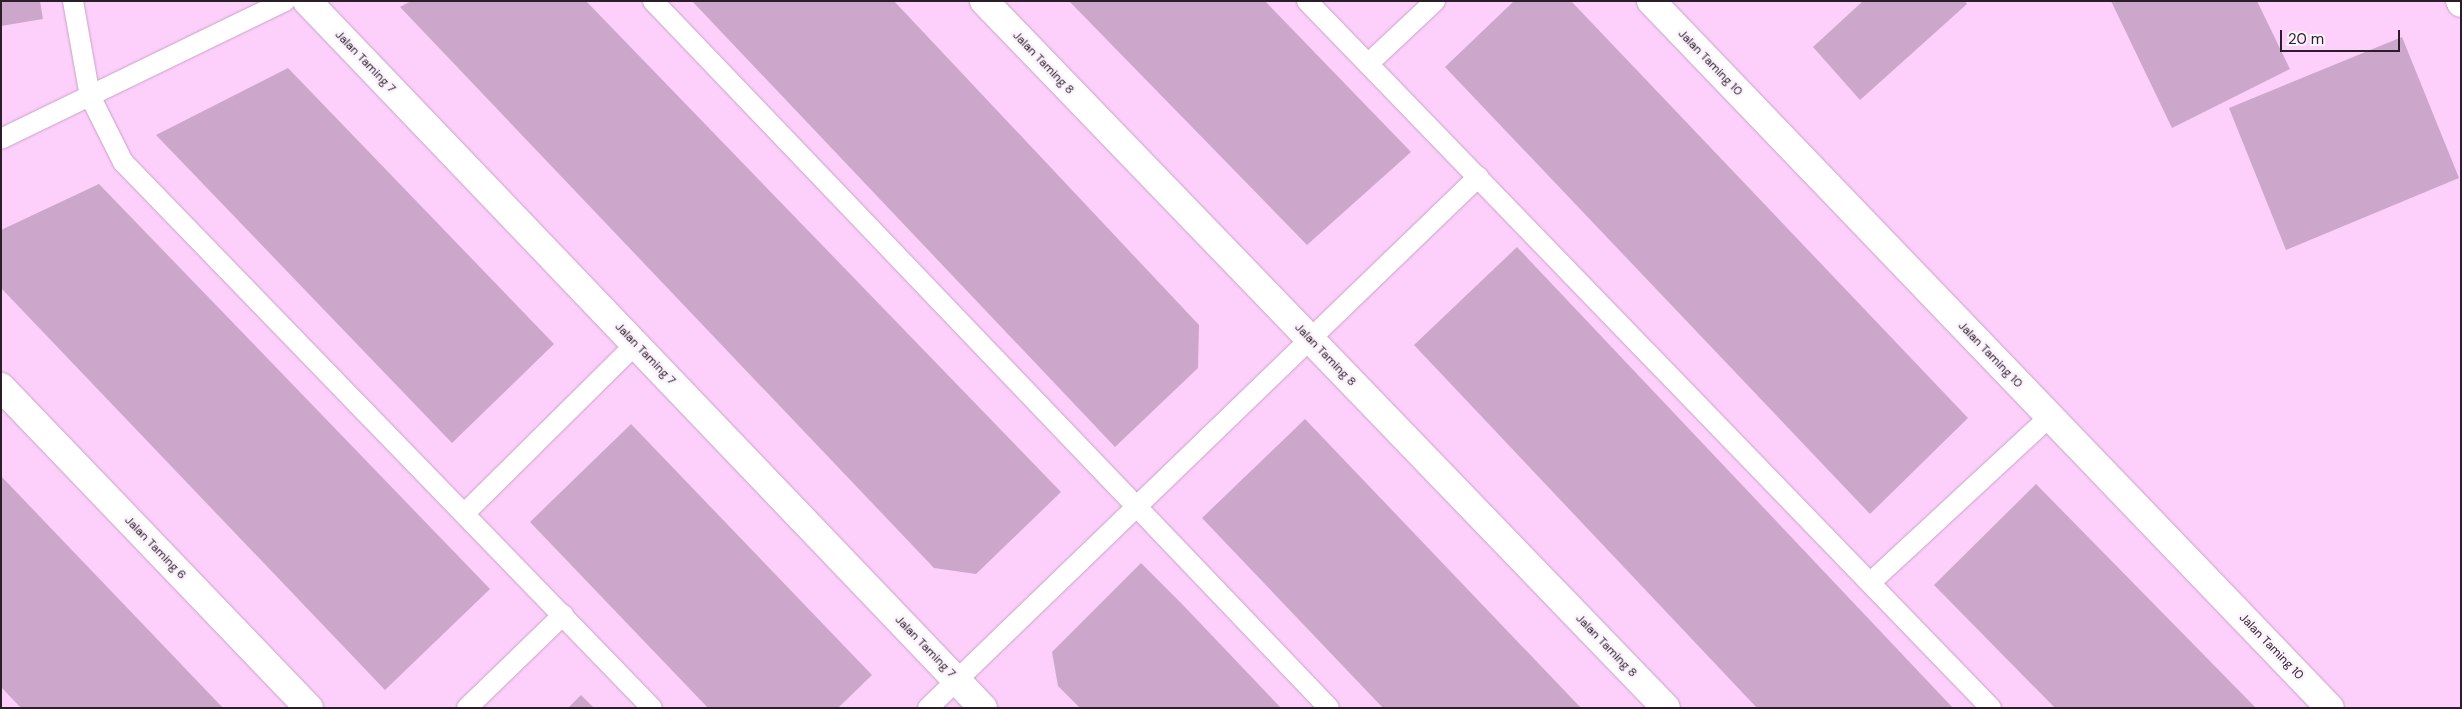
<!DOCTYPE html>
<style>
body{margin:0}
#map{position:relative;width:2462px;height:709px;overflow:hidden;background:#fdddfb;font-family:"DM Sans",sans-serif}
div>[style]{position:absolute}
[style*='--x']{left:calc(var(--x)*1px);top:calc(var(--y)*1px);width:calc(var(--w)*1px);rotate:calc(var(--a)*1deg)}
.built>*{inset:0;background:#fdcffb}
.building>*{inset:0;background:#cda7cb}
.roads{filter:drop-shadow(0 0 1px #c8a2c6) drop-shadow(0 0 1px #c8a2c6)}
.service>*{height:20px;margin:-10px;padding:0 10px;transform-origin:10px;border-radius:10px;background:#fff}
.minor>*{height:28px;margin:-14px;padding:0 14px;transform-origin:14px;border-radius:14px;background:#fff}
span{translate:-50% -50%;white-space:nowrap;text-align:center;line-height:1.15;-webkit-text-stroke:5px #fbf3fb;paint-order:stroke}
.street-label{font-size:12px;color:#2c1d2b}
.frame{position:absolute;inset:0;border:2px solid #2c1d2b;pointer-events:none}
.scale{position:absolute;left:2280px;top:30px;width:120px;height:22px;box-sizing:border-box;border:2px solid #2c1d2b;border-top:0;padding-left:6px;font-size:15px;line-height:18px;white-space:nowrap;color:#2c1d2b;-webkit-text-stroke:4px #fbf3fb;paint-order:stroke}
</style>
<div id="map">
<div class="built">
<i style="clip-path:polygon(1px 1px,2461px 1px,2461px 708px,1px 708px)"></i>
</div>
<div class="building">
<i style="clip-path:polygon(1px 1px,40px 1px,43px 19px,1px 26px)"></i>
<i style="clip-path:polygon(411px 1px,586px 1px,1061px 492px,976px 574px,934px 568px,400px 7px)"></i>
<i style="clip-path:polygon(692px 1px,894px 1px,1199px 325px,1198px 368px,1115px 447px)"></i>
<i style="clip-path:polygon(1069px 1px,1265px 1px,1411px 152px,1307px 245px)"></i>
<i style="clip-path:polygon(1514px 1px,1571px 1px,1968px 418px,1870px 514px,1445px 67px)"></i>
<i style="clip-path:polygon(1863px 1px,1965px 1px,1967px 4px,1860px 100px,1813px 47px)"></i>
<i style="clip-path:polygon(2111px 1px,2257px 1px,2290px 69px,2172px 128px)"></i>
<i style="clip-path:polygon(2402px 37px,2459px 178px,2286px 250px,2229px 108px)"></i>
<i style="clip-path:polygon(288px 68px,554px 344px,452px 443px,156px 135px)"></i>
<i style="clip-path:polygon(99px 184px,490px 589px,385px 690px,1px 288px,1px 230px)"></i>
<i style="clip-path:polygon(1517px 247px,1953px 708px,1757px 708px,1414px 345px)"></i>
<i style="clip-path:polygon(1305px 419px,1581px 708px,1383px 708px,1202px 518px)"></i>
<i style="clip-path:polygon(631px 424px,872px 675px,838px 708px,708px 708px,530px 522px)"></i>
<i style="clip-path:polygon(1px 476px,135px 616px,223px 708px,21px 708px,1px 687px)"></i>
<i style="clip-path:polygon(2036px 484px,2256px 708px,2055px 708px,1934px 585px)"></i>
<i style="clip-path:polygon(1141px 563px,1182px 604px,1281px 708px,1080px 708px,1058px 686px,1052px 652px)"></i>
<i style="clip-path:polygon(581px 695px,594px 708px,568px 708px)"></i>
</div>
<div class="roads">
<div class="service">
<i style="--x:73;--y:1;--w:97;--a:79.9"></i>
<i style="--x:90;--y:96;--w:74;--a:63.4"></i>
<i style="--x:123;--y:162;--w:760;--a:45.91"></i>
<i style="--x:653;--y:1;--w:978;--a:46.28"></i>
<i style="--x:1307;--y:1;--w:984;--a:45.95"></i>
<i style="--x:1368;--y:64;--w:92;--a:-43.2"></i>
<i style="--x:1;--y:139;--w:316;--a:-25.9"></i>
<i style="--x:465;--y:513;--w:240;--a:-44.7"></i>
<i style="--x:1870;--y:583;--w:244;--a:-42.8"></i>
<i style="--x:467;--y:708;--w:134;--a:-44.1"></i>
<i style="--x:928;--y:708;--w:765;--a:-43.99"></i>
</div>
<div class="minor">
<i style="--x:307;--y:1;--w:978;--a:46.28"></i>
<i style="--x:984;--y:1;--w:982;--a:46.03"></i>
<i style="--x:1651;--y:1;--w:980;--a:46.16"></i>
<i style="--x:2460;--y:1;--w:2;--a:63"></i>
<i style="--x:1;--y:387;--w:445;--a:46.2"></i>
</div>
</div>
<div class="street-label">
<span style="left:365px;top:62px;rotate:46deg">Jalan Taming 7</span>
<span style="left:1043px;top:63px;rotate:46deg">Jalan Taming 8</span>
<span style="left:1710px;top:63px;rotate:46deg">Jalan Taming 10</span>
<span style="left:645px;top:354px;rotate:46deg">Jalan Taming 7</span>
<span style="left:1325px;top:355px;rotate:46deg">Jalan Taming 8</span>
<span style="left:1990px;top:355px;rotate:46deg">Jalan Taming 10</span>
<span style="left:155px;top:548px;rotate:46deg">Jalan Taming 6</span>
<span style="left:1606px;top:646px;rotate:46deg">Jalan Taming 8</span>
<span style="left:925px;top:647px;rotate:46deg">Jalan Taming 7</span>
<span style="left:2271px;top:647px;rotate:46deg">Jalan Taming 10</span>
</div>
<div class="frame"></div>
<div class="scale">20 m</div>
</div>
